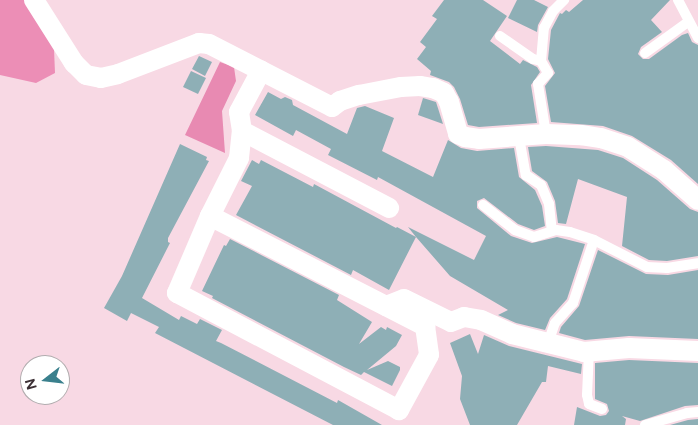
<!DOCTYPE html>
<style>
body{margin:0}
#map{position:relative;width:698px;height:425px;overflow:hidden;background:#f8d9e4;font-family:Figtree,sans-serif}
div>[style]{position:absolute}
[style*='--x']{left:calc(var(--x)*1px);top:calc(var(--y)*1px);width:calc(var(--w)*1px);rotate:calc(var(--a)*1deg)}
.forest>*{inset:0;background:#ec8eb6}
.water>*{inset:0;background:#e88ab2}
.building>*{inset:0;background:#8eafb6}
.lane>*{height:10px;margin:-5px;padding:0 5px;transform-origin:5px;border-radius:5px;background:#fff}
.street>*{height:20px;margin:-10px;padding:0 10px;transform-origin:10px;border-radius:10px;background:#fff}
span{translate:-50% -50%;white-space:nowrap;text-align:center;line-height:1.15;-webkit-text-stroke:4px #fff;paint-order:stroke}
.north{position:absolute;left:20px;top:355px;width:50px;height:50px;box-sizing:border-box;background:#fff;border:1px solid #b1acae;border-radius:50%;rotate:254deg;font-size:14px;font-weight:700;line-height:20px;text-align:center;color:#3c3035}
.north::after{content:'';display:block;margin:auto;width:18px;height:22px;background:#3a808d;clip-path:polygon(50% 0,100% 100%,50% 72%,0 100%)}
</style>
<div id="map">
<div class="forest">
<i style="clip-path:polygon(0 0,26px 0,54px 49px,55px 73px,36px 83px,0 75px)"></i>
</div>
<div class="water">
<i style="clip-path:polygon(220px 62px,234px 67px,236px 81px,222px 111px,225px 153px,185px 135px)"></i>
</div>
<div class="building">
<i style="clip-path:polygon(444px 0,483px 0,507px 16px,490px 41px,520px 64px,523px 60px,537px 67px,540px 72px,531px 85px,537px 123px,479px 127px,468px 125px,460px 99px,454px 87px,449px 82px,430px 75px,431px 71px,417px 59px,426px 47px,420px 42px,437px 19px,432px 16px)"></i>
<i style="clip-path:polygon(517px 0,534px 0,548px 7px,538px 25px,537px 32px,508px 18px)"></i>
<i style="clip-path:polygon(583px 0,670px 0,651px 20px,662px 32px,641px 47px,638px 54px,643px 59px,649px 59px,682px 35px,688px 33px,692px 42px,698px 45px,698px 184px,671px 160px,632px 136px,603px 126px,551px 122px,545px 86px,555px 73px,548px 59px,551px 30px,560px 13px,562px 14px,566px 10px,569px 12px)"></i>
<i style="clip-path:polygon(199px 56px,212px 62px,205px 76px,192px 69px)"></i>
<i style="clip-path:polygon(191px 71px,206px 78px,198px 94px,183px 87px)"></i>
<i style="clip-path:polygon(268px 92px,281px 99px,285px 97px,292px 100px,293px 105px,347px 134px,357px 108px,365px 106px,394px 118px,382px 151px,433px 177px,448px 140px,461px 148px,477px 151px,514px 148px,519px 177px,535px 190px,542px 206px,545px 226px,534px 230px,518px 224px,484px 198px,477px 201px,477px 208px,511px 236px,532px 243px,557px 237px,585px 244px,567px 299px,550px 318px,545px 330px,516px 323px,498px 315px,508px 310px,450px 276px,416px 237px,389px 290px,353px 270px,351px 275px,236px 215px,252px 186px,241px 181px,252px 160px,259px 164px,261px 160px,313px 187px,314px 184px,396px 228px,397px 227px,416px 237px,408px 227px,474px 260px,486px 236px,378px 177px,377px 180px,328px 155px,331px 149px,296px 130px,293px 136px,255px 115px)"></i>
<i style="clip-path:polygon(423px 98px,436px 102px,443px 124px,418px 115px)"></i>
<i style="clip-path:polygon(180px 144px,207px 157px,206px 160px,209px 161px,168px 238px,168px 242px,170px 243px,142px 298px,179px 320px,181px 316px,197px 324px,200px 319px,222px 330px,216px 341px,221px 343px,337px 403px,338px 400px,382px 425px,333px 425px,155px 333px,159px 327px,131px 313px,127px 321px,104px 308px,122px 276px)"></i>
<i style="clip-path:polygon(546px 146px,598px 150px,623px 158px,657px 180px,690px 209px,698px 212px,698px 256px,667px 261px,649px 260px,622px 246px,627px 197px,578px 179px,566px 224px,558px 223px,555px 201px,547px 182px,532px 171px,528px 147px)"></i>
<i style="clip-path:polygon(230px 239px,339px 295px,337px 300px,372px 322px,359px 344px,381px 327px,386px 330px,387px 327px,402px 335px,396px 346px,367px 370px,388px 361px,400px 367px,400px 370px,392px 386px,364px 372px,361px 375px,344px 367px,212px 298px,213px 296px,202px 291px,224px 245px,226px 246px)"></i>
<i style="clip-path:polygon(598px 250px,646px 274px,668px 275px,698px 270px,698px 339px,629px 336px,585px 340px,559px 333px,561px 327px,579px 306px)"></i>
<i style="clip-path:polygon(470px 334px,478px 354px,484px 335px,509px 346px,582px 364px,581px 374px,548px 366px,546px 382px,542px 382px,517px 425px,470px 425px,460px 399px,462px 376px,450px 343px)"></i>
<i style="clip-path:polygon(629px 360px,698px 363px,698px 405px,685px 406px,640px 421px,622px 416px,626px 419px,625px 425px,574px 425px,577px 407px,600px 416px,606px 415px,609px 411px,607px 404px,595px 399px,595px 363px)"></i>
<i style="clip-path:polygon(698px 419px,698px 425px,670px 425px,688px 420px)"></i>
</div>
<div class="lane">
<i style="--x:678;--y:0;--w:43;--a:62.2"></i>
<i style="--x:500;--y:36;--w:40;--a:34.9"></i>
<i style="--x:533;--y:59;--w:8;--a:14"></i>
<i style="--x:645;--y:53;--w:53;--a:-35.8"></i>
<i style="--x:546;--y:134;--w:51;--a:-99.1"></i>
<i style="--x:538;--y:84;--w:15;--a:-48"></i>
<i style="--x:548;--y:73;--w:14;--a:-120"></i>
<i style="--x:541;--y:61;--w:33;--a:-85"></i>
<i style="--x:544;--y:28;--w:19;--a:-62"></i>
<i style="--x:553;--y:11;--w:16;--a:-45"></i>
<i style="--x:519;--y:137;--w:39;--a:80"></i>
<i style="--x:526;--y:175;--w:18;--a:34"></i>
<i style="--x:541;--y:185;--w:21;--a:67"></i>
<i style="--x:549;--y:204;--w:27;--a:84"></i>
<i style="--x:483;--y:205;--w:41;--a:38"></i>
<i style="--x:515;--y:230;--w:20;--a:20"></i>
<i style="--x:534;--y:237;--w:23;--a:-18"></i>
<i style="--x:556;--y:230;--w:14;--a:8"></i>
<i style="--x:570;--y:232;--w:25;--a:18"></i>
<i style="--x:594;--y:240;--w:59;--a:27"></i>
<i style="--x:647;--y:267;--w:20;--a:3"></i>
<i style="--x:667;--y:268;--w:31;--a:-9"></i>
<i style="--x:548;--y:343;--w:21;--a:-71"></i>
<i style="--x:555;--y:323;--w:27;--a:-48"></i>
<i style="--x:573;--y:303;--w:66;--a:-71.6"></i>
<i style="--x:589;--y:351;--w:44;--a:92.6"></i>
<i style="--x:587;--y:395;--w:9;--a:77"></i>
<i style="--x:589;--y:404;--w:14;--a:21"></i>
<i style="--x:645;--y:425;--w:44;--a:-15.9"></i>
<i style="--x:687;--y:413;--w:11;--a:-5"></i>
</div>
<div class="street">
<i style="--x:34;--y:0;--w:75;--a:57.6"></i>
<i style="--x:74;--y:63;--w:17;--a:45"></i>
<i style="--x:86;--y:75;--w:15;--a:11"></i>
<i style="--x:101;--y:78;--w:17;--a:-13"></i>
<i style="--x:118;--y:74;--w:87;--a:-20.9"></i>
<i style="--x:199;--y:43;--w:10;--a:6"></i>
<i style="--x:209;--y:44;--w:138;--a:27.1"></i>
<i style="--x:332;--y:107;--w:10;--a:-37"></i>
<i style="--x:340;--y:101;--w:20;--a:-18"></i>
<i style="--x:359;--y:95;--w:43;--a:-10.8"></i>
<i style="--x:401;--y:87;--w:19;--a:-3"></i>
<i style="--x:420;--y:86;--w:13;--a:9"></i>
<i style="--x:433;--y:88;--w:12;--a:24"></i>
<i style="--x:444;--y:93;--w:10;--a:61"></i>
<i style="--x:449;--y:102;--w:33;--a:74"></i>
<i style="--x:458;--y:134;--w:8;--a:23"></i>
<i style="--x:465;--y:137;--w:14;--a:8"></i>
<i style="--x:479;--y:139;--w:67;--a:-4.3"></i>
<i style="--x:546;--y:134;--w:35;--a:2"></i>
<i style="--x:581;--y:135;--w:20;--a:9"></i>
<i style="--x:601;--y:138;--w:28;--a:18"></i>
<i style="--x:628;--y:147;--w:43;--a:32.6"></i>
<i style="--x:664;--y:170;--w:45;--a:41.4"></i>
<i style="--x:242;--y:131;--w:166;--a:27.6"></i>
<i style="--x:210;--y:216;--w:242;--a:27.1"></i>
<i style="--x:425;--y:326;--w:29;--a:82"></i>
<i style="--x:429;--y:355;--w:63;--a:118.6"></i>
<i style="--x:399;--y:410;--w:251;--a:-152.2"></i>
<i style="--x:177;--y:293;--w:84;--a:-66.8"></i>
<i style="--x:210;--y:216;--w:65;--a:-63.4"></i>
<i style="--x:239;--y:158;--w:27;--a:-84"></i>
<i style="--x:242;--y:131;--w:19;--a:-99"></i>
<i style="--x:239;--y:112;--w:47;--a:-61.8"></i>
<i style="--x:386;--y:306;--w:19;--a:-21"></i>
<i style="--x:404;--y:299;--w:52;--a:26.1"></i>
<i style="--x:451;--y:322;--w:14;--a:-21"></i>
<i style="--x:464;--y:317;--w:17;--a:10"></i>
<i style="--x:481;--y:320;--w:34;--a:24"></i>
<i style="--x:512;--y:334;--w:74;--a:14"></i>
<i style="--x:584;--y:352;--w:45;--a:-5.1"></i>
<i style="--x:629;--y:348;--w:69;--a:2.5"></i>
</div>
<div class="north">N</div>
</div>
